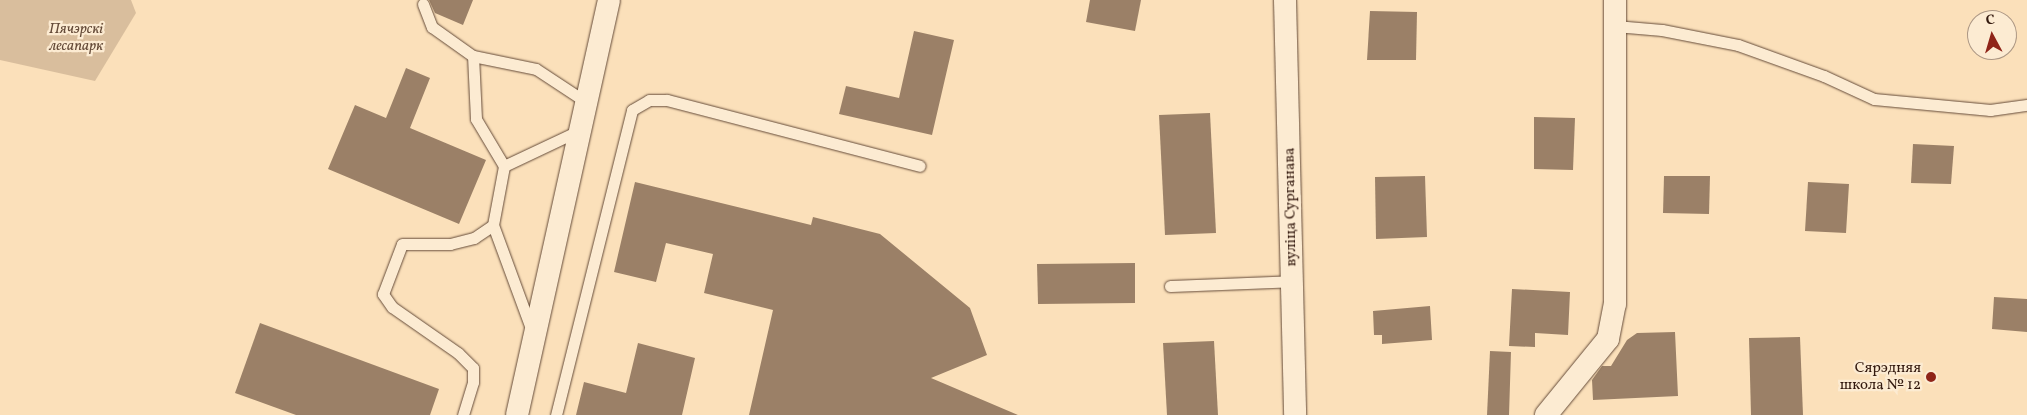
<!DOCTYPE html>
<meta charset="utf-8">
<style>
body{margin:0}
#map{position:relative;width:2027px;height:415px;overflow:hidden;background:#fbe0ba;font-family:Vollkorn,serif}
div>[style]{position:absolute}
[style*='--x']{left:calc(var(--x)*1px);top:calc(var(--y)*1px);width:calc(var(--w)*1px);rotate:calc(var(--a)*1deg)}
.green>*{inset:0;background:#d9be9d}
.building>*{inset:0;background:#9b8067}
.roads{filter:drop-shadow(0 0 1px #654b39) drop-shadow(0 0 1px #654b39)}
.service>*{height:11px;margin:-5.5px;padding:0 5.5px;transform-origin:5.5px;border-radius:5.5px;background:#fcebd2}
.minor>*{height:22px;margin:-11px;padding:0 11px;transform-origin:11px;border-radius:11px;background:#fcebd2}
.dots>*{width:14px;height:14px;translate:-50% -50%;box-sizing:border-box;border:2px solid #fcebd2;border-radius:50%}
span{translate:-50% -50%;white-space:nowrap;text-align:center;line-height:1.15;-webkit-text-stroke:4.5px #fcebd2;paint-order:stroke}
.park-label{font-size:15px;color:#654b39;font-style:italic}
.street-label{font-size:15px;color:#33190e}
.poi-label{font-size:15px;color:#33190e}
.right{translate:-100% -50%;text-align:right}
.north{position:absolute;left:1967px;top:10px;width:50px;height:50px;box-sizing:border-box;background:#fcebd2;border:1px solid #ac9784;border-radius:50%;rotate:354deg;font-size:14px;font-weight:700;line-height:20px;text-align:center;color:#33190e}
.north::after{content:'';display:block;margin:auto;width:18px;height:22px;background:#8f2418;clip-path:polygon(50% 0,100% 100%,50% 72%,0 100%)}
</style>
<div id="map">
<div class="green">
<i style="clip-path:polygon(0 0,131px 0,136px 13px,95px 81px,0 60px)"></i>
</div>
<div class="building">
<i style="clip-path:polygon(429px 0,473px 0,463px 25px,435px 13px)"></i>
<i style="clip-path:polygon(1090px 0,1141px 0,1135px 31px,1086px 22px)"></i>
<i style="clip-path:polygon(1370px 11px,1417px 12px,1416px 60px,1367px 60px)"></i>
<i style="clip-path:polygon(914px 31px,954px 40px,932px 135px,839px 114px,846px 86px,899px 98px)"></i>
<i style="clip-path:polygon(406px 68px,430px 78px,410px 128px,486px 160px,459px 224px,328px 169px,355px 105px,386px 118px)"></i>
<i style="clip-path:polygon(1210px 113px,1216px 233px,1165px 235px,1159px 115px)"></i>
<i style="clip-path:polygon(1534px 117px,1575px 118px,1573px 170px,1534px 169px)"></i>
<i style="clip-path:polygon(1913px 144px,1954px 146px,1951px 184px,1911px 183px)"></i>
<i style="clip-path:polygon(1425px 176px,1427px 237px,1376px 239px,1375px 177px)"></i>
<i style="clip-path:polygon(1664px 176px,1710px 176px,1709px 214px,1663px 213px)"></i>
<i style="clip-path:polygon(635px 182px,811px 225px,813px 217px,880px 234px,970px 308px,987px 355px,931px 378px,1018px 415px,749px 415px,773px 310px,704px 293px,713px 254px,666px 243px,656px 282px,614px 272px)"></i>
<i style="clip-path:polygon(1808px 182px,1849px 184px,1846px 233px,1805px 231px)"></i>
<i style="clip-path:polygon(1135px 263px,1135px 303px,1038px 304px,1037px 264px)"></i>
<i style="clip-path:polygon(1512px 289px,1570px 292px,1568px 335px,1535px 333px,1535px 347px,1509px 346px)"></i>
<i style="clip-path:polygon(1994px 297px,2027px 299px,2027px 332px,1992px 329px)"></i>
<i style="clip-path:polygon(1430px 306px,1432px 340px,1382px 344px,1382px 335px,1374px 335px,1373px 311px)"></i>
<i style="clip-path:polygon(260px 323px,439px 389px,430px 415px,296px 415px,235px 393px)"></i>
<i style="clip-path:polygon(1675px 332px,1678px 396px,1593px 400px,1592px 380px,1602px 366px,1611px 366px,1627px 340px,1637px 333px)"></i>
<i style="clip-path:polygon(1800px 337px,1803px 415px,1751px 415px,1749px 338px)"></i>
<i style="clip-path:polygon(1214px 341px,1218px 415px,1167px 415px,1163px 343px)"></i>
<i style="clip-path:polygon(638px 343px,695px 358px,682px 415px,576px 415px,584px 382px,626px 393px)"></i>
<i style="clip-path:polygon(1490px 351px,1511px 352px,1509px 415px,1487px 415px)"></i>
</div>
<div class="roads">
<div class="service">
<i style="--x:423;--y:4;--w:25;--a:69"></i>
<i style="--x:432;--y:27;--w:50;--a:35.3"></i>
<i style="--x:473;--y:56;--w:64;--a:11.7"></i>
<i style="--x:536;--y:69;--w:60;--a:33.4"></i>
<i style="--x:1615;--y:26;--w:47;--a:4.9"></i>
<i style="--x:1662;--y:30;--w:77;--a:11.2"></i>
<i style="--x:1738;--y:45;--w:91;--a:19.8"></i>
<i style="--x:1824;--y:76;--w:55;--a:24.7"></i>
<i style="--x:1874;--y:99;--w:117;--a:5.4"></i>
<i style="--x:1990;--y:110;--w:37;--a:-8"></i>
<i style="--x:504;--y:166;--w:84;--a:-25.3"></i>
<i style="--x:493;--y:225;--w:113;--a:69.8"></i>
<i style="--x:1170;--y:286;--w:122;--a:-2.3"></i>
<i style="--x:463;--y:415;--w:34;--a:-73"></i>
<i style="--x:473;--y:382;--w:14;--a:-90"></i>
<i style="--x:473;--y:368;--w:21;--a:-135"></i>
<i style="--x:458;--y:353;--w:80;--a:-145.1"></i>
<i style="--x:392;--y:307;--w:16;--a:-125"></i>
<i style="--x:383;--y:294;--w:53;--a:-69.2"></i>
<i style="--x:402;--y:244;--w:48;--a:0"></i>
<i style="--x:450;--y:244;--w:25;--a:-14"></i>
<i style="--x:474;--y:238;--w:23;--a:-34"></i>
<i style="--x:493;--y:225;--w:60;--a:-79.4"></i>
<i style="--x:504;--y:166;--w:55;--a:-120.8"></i>
<i style="--x:476;--y:119;--w:63;--a:-92.7"></i>
<i style="--x:556;--y:415;--w:314;--a:-76"></i>
<i style="--x:632;--y:110;--w:20;--a:-30"></i>
<i style="--x:649;--y:100;--w:18;--a:0"></i>
<i style="--x:667;--y:100;--w:261;--a:14.6"></i>
</div>
<div class="minor">
<i style="--x:1285;--y:0;--w:415;--a:88.6"></i>
<i style="--x:517;--y:415;--w:425;--a:-77.5"></i>
<i style="--x:1546;--y:415;--w:98;--a:-50.8"></i>
<i style="--x:1608;--y:339;--w:36;--a:-79"></i>
<i style="--x:1615;--y:304;--w:304;--a:-90"></i>
</div>
</div>
<div class="dots">
<i style="left:1931px;top:377px;background:#8f2418"></i>
</div>
<div class="park-label">
<span style="left:76px;top:38px">Пячэрскі<br>лесапарк</span>
</div>
<div class="street-label">
<span style="left:1291px;top:207px;rotate:-91deg">вуліца Сурганава</span>
</div>
<div class="poi-label">
<span class="right" style="left:1921px;top:377px">Сярэдняя<br>школа № 12</span>
</div>
<div class="north">С</div>
</div>
